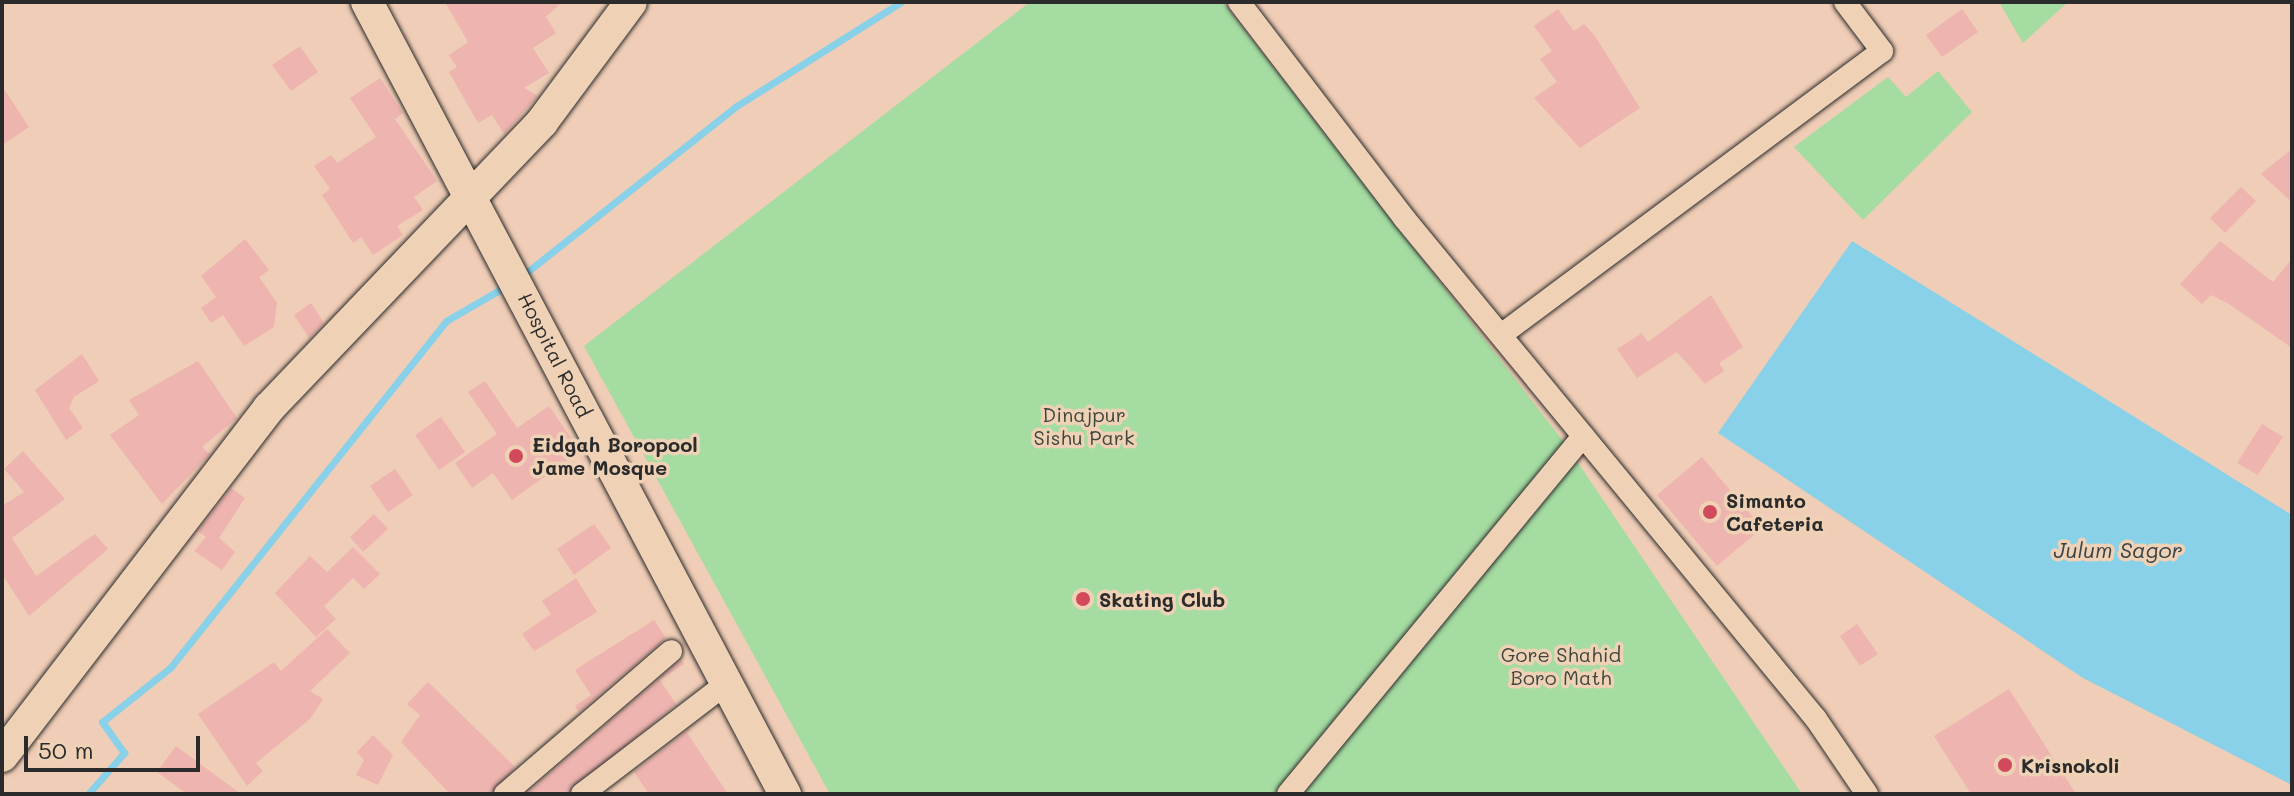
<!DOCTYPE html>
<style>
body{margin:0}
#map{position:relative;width:2294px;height:796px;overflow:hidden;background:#f0cdb6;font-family:Mali,sans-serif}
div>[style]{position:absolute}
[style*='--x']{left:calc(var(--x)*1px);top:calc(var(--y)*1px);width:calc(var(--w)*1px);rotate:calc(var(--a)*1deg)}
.green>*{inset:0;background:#a4dca1}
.water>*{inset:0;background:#88d1e9}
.stream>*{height:7px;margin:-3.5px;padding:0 3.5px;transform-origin:3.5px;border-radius:3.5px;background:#88d1e9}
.building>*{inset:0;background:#eeb4af}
.roads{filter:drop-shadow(0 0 2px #2b2b2b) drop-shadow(0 0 2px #2b2b2b)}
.street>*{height:22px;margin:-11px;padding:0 11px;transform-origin:11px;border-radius:11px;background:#efd2b6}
.secondary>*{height:32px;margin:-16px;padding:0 16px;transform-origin:16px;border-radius:16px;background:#efd2b6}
.dots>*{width:22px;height:22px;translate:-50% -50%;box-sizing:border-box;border:4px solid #efd2b6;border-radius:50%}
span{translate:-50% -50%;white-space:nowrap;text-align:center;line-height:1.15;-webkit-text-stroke:7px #efd2b6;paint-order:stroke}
.street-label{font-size:20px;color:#2b2b2b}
.park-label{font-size:20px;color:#3d463d}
.poi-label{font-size:20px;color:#2b2b2b;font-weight:700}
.left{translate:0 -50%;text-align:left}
.water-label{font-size:22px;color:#394448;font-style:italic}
.frame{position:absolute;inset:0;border:4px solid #2b2b2b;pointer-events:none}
.scale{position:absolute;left:24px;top:736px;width:176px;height:36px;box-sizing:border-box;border:4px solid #2b2b2b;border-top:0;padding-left:10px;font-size:24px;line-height:28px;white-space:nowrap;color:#2b2b2b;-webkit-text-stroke:6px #efd2b6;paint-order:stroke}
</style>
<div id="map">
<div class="green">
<i style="clip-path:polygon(1030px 2px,1223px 2px,1567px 446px,1274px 794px,830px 794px,584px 346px)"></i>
<i style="clip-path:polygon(1999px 2px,2068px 2px,2023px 43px)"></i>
<i style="clip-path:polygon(1938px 71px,1972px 112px,1863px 220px,1794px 147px,1888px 77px,1906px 97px)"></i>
<i style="clip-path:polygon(1568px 448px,1802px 794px,1298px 794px)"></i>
</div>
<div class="water">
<i style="clip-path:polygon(1852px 241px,2292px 515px,2292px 785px,2083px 678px,1718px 433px)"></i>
</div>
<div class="stream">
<i style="--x:522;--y:276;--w:272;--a:-38.4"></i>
<i style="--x:735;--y:107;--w:196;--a:-32.3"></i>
<i style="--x:88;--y:794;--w:55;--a:-48.7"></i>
<i style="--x:124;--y:753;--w:38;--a:-125"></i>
<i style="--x:102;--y:722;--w:87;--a:-38.5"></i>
<i style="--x:170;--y:668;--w:443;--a:-51.5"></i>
<i style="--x:446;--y:321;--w:72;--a:-30.1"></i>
</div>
<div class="building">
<i style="clip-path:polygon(445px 2px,562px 2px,546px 17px,556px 33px,533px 48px,549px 73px,524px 88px,538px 96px,504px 134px,492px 115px,478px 123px,449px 72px,457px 67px,449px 55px,468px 42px)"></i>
<i style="clip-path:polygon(1558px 9px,1574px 31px,1584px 24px,1595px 36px,1640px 108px,1580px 148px,1534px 98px,1557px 82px,1540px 59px,1552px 51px,1534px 26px)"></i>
<i style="clip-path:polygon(1962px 9px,1978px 32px,1942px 57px,1926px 35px)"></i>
<i style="clip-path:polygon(300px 46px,318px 72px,291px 91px,272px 65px)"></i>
<i style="clip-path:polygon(380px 78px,403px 113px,395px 119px,437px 181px,414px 197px,423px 210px,397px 226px,403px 235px,373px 255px,361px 237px,353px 243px,322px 195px,330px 189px,314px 166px,331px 155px,337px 163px,376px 137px,350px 98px)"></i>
<i style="clip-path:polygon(2px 86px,29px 127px,2px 145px)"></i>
<i style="clip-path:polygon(2292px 149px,2292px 202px,2261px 174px)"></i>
<i style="clip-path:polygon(2241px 187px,2256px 201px,2225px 233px,2210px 218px)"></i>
<i style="clip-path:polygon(245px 239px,269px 270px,259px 277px,277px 303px,274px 327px,244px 346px,223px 315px,211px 323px,201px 308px,216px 297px,201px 276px)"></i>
<i style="clip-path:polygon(2220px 241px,2273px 282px,2292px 259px,2292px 348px,2229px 304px,2211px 295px,2202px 304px,2180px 284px)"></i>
<i style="clip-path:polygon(1711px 295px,1743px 347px,1719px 363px,1724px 371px,1705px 384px,1677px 352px,1637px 378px,1617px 349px,1642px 333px,1648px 342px)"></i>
<i style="clip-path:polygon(311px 303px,324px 323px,309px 338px,294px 315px)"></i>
<i style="clip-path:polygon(82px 354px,99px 381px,74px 397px,69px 408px,83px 428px,66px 440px,35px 390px)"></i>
<i style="clip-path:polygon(198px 361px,237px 418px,202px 447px,210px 454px,162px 504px,110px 435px,139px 415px,129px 400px)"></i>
<i style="clip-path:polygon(485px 381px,517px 428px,549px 406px,580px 451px,512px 500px,493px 473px,472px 488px,455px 463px,497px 434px,468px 392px)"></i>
<i style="clip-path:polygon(441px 417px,465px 452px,439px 470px,415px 435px)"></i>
<i style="clip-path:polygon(2262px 424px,2283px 437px,2258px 475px,2237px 463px)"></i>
<i style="clip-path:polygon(23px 451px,65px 499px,12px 538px,36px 576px,95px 534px,108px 549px,29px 616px,2px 574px,2px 506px,24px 492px,4px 469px)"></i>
<i style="clip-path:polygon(1702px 457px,1762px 528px,1717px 566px,1657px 495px)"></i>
<i style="clip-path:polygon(395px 469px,413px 495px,388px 512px,370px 486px)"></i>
<i style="clip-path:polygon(231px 488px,245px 498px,219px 538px,235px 552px,222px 570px,194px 551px,206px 537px,198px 531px)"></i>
<i style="clip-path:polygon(374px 514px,388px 529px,363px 552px,350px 537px)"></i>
<i style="clip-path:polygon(594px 524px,611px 548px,574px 575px,557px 549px)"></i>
<i style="clip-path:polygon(353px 547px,380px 574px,364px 589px,353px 578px,324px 606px,336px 619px,316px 637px,275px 593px,310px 556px,327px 572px)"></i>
<i style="clip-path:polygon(576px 578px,597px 612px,534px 651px,522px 634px,551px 614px,542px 601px)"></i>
<i style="clip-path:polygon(654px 620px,666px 638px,579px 712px,575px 706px,591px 695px,575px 670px)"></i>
<i style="clip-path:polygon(1857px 624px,1878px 654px,1860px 666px,1840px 636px)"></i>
<i style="clip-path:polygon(327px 629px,350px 653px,310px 691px,323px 699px,310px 719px,256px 763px,263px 771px,247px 786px,198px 714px,274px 662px,281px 671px)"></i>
<i style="clip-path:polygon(681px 660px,684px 664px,660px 680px,676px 704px,568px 794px,526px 794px)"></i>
<i style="clip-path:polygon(428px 682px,515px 767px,491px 794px,450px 794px,401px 742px,420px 715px,407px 704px)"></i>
<i style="clip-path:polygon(2009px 689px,2076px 794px,1971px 794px,1934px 736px)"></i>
<i style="clip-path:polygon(691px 728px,687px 733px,728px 794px,649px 794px,634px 772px)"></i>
<i style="clip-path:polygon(373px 735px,393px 755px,378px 785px,356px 775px,364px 760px,357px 752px)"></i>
<i style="clip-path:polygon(176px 746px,241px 794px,187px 794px,157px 772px)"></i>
</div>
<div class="roads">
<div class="street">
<i style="--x:1239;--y:2;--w:272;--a:52.6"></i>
<i style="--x:1404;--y:218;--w:649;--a:50.57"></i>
<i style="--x:1816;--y:719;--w:91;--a:55.8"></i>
<i style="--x:1501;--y:335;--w:475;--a:-36.7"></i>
<i style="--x:1882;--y:51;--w:61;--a:-127.1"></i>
<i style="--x:505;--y:794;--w:219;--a:-40.7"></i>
<i style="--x:582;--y:794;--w:183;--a:-37.4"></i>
<i style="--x:1288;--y:794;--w:464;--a:-50.5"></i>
</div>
<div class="secondary">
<i style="--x:367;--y:2;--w:896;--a:62.18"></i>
<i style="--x:2;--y:756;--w:439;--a:-52.5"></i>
<i style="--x:269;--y:408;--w:395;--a:-46.3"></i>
<i style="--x:542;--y:122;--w:149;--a:-53.4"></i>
</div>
</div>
<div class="dots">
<i style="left:516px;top:456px;background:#d1495b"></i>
<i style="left:1710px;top:512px;background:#d1495b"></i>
<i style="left:1083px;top:599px;background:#d1495b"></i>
<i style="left:2005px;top:765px;background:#d1495b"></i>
</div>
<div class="street-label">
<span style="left:555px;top:355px;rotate:63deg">Hospital Road</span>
</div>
<div class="park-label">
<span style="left:1084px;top:426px">Dinajpur<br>Sishu Park</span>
<span style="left:1561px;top:666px">Gore Shahid<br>Boro Math</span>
</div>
<div class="poi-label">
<span class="left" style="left:532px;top:456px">Eidgah Boropool<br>Jame Mosque</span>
<span class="left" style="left:1726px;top:512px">Simanto<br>Cafeteria</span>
<span class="left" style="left:1099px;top:599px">Skating Club</span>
<span class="left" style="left:2021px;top:765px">Krisnokoli</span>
</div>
<div class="water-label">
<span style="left:2118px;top:550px">Julum Sagor</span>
</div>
<div class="frame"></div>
<div class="scale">50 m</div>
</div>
